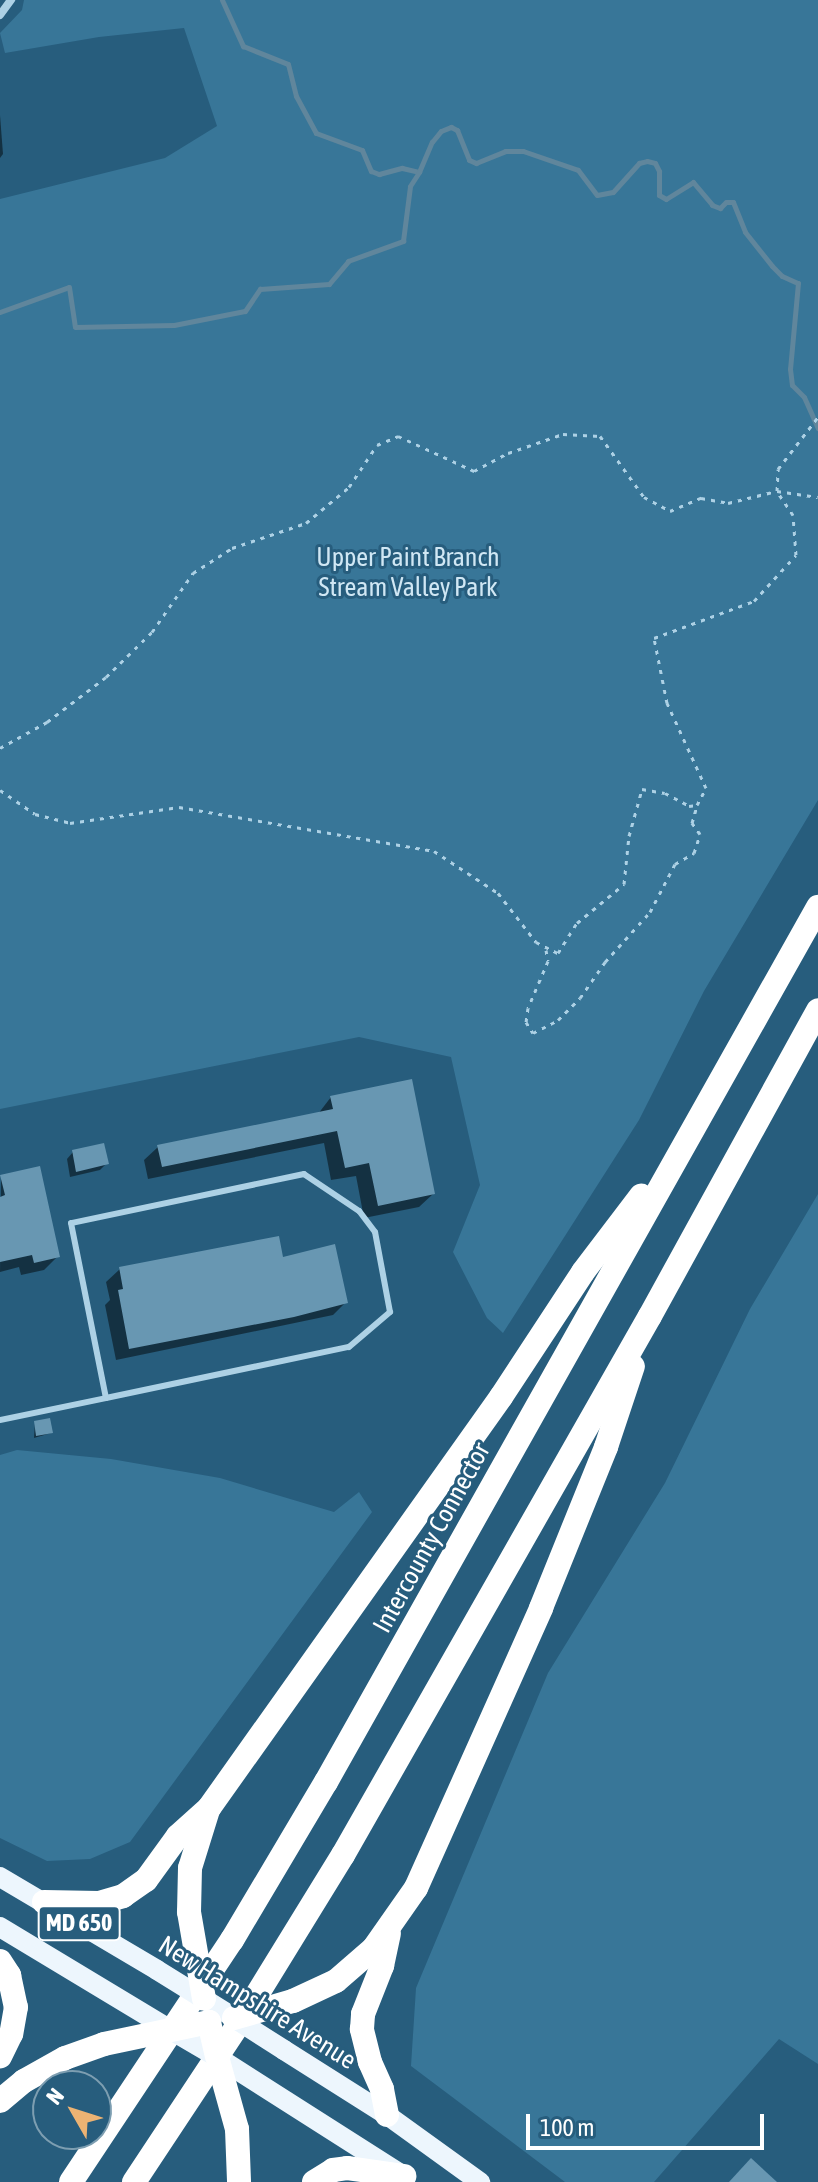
<!DOCTYPE html>
<style>
body{margin:0}
#map{position:relative;width:818px;height:2182px;overflow:hidden;background:#275d7d;font-family:"Asap Condensed",sans-serif}
div>[style]{position:absolute}
[style*='--x']{left:calc(var(--x)*1px);top:calc(var(--y)*1px);width:calc(var(--w)*1px);rotate:calc(var(--a)*1deg)}
.green>*{inset:0;background:#387698}
.shadow>*{inset:0;background:#0007}
.stream>*{height:5px;margin:-2.5px;padding:0 2.5px;transform-origin:2.5px;border-radius:2.5px;background:#60869c}
.building>*{inset:0;background:#6897b2}
.path>*{height:3px;margin-top:-1.5px;transform-origin:0;background:repeating-linear-gradient(90deg,#add1e5 0 4px,transparent 0 10px)}
.service>*{height:6px;margin:-3px;padding:0 3px;transform-origin:3px;border-radius:3px;background:#add1e5}
.minor>*{height:8px;margin:-4px;padding:0 4px;transform-origin:4px;border-radius:4px;background:#add1e5}
.primary>*{height:20px;margin:-10px;padding:0 10px;transform-origin:10px;border-radius:10px;background:#edf6fd}
.motorway>*{height:24px;margin:-12px;padding:0 12px;transform-origin:12px;border-radius:12px;background:#fff}
.primary-bridge>*{height:20px;margin:-10px;padding:0 10px;transform-origin:10px;border-radius:10px;background:#edf6fd}
.motorway-bridge>*{height:24px;margin:-12px;padding:0 12px;transform-origin:12px;border-radius:12px;background:#fff}
span{translate:-50% -50%;white-space:nowrap;text-align:center;line-height:1.15;-webkit-text-stroke:6px #275d7d;paint-order:stroke}
.shield-label span{padding:2px 6px;background:#275d7d;border:2px solid;border-radius:6px;-webkit-text-stroke-width:0}
.shield-label{font-size:24px;color:#fff;font-weight:700}
.park-label{font-size:26px;color:#d0e7f4}
.street-label{font-size:26px;color:#fff}
.north{position:absolute;left:32px;top:2070px;width:80px;height:80px;box-sizing:border-box;background:#275d7d;border:2px solid #7d9eb1;border-radius:50%;rotate:309deg;font-size:22px;font-weight:700;line-height:32px;text-align:center;color:#fff}
.north::after{content:'';display:block;margin:auto;width:28px;height:36px;background:#ecb373;clip-path:polygon(50% 0,100% 100%,50% 72%,0 100%)}
.scale{position:absolute;left:526px;top:2114px;width:238px;height:36px;box-sizing:border-box;border:4px solid #fff;border-top:0;padding-left:10px;font-size:24px;line-height:28px;white-space:nowrap;color:#fff;-webkit-text-stroke:6px #275d7d;paint-order:stroke}
</style>
<div id="map">
<div class="green">
<i style="clip-path:polygon(24px 0,818px 0,818px 800px,704px 991px,639px 1120px,503px 1333px,487px 1318px,453px 1252px,480px 1185px,451px 1057px,359px 1037px,0 1109px,0 199px,165px 158px,217px 126px,184px 28px,99px 37px,5px 53px,0 33px,22px 10px)"></i>
<i style="clip-path:polygon(818px 1194px,818px 2064px,779px 2039px,654px 2182px,565px 2182px,411px 2066px,416px 1988px,548px 1673px,665px 1483px,750px 1309px)"></i>
<i style="clip-path:polygon(17px 1450px,111px 1459px,220px 1478px,334px 1512px,359px 1492px,372px 1512px,130px 1842px,90px 1859px,47px 1861px,0 1838px,0 1455px)"></i>
</div>
<div class="shadow">
<i style="clip-path:polygon(0 115px,3px 154px,0 158px)"></i>
<i style="clip-path:polygon(331px 1097px,433px 1194px,419px 1207px,364px 1218px,356px 1176px,331px 1180px,324px 1143px,148px 1179px,144px 1160px,158px 1147px,318px 1114px)"></i>
<i style="clip-path:polygon(73px 1152px,106px 1164px,100px 1170px,70px 1177px,67px 1159px)"></i>
<i style="clip-path:polygon(1px 1177px,58px 1256px,44px 1270px,21px 1275px,19px 1267px,0 1272px)"></i>
<i style="clip-path:polygon(281px 1259px,346px 1302px,333px 1315px,116px 1360px,105px 1305px,110px 1300px,106px 1282px,120px 1269px)"></i>
<i style="clip-path:polygon(35px 1423px,51px 1433px,34px 1438px)"></i>
</div>
<div class="stream">
<i style="--x:222;--y:0;--w:51;--a:65.5"></i>
<i style="--x:243;--y:46;--w:48;--a:21.8"></i>
<i style="--x:288;--y:64;--w:33;--a:76"></i>
<i style="--x:296;--y:96;--w:42;--a:61.6"></i>
<i style="--x:316;--y:133;--w:49;--a:20.3"></i>
<i style="--x:362;--y:150;--w:23;--a:67"></i>
<i style="--x:371;--y:171;--w:9;--a:21"></i>
<i style="--x:379;--y:174;--w:24;--a:-15"></i>
<i style="--x:402;--y:168;--w:17;--a:13"></i>
<i style="--x:419;--y:172;--w:33;--a:-67"></i>
<i style="--x:432;--y:142;--w:14;--a:-51"></i>
<i style="--x:441;--y:131;--w:11;--a:-22"></i>
<i style="--x:451;--y:127;--w:7;--a:27"></i>
<i style="--x:457;--y:130;--w:32;--a:68"></i>
<i style="--x:469;--y:160;--w:8;--a:23"></i>
<i style="--x:476;--y:163;--w:31;--a:-22"></i>
<i style="--x:505;--y:151;--w:18;--a:0"></i>
<i style="--x:523;--y:151;--w:58;--a:19.1"></i>
<i style="--x:578;--y:170;--w:31;--a:53"></i>
<i style="--x:597;--y:195;--w:16;--a:-11"></i>
<i style="--x:613;--y:192;--w:39;--a:-48"></i>
<i style="--x:639;--y:163;--w:8;--a:-14"></i>
<i style="--x:647;--y:161;--w:8;--a:14"></i>
<i style="--x:655;--y:163;--w:9;--a:63"></i>
<i style="--x:659;--y:171;--w:24;--a:90"></i>
<i style="--x:659;--y:195;--w:8;--a:30"></i>
<i style="--x:666;--y:199;--w:32;--a:-32"></i>
<i style="--x:693;--y:182;--w:30;--a:50"></i>
<i style="--x:712;--y:205;--w:9;--a:21"></i>
<i style="--x:720;--y:208;--w:8;--a:-45"></i>
<i style="--x:726;--y:202;--w:7;--a:0"></i>
<i style="--x:733;--y:202;--w:32;--a:68"></i>
<i style="--x:745;--y:232;--w:43;--a:51.5"></i>
<i style="--x:772;--y:266;--w:14;--a:45"></i>
<i style="--x:782;--y:276;--w:17;--a:24"></i>
<i style="--x:798;--y:283;--w:86;--a:95.3"></i>
<i style="--x:790;--y:369;--w:16;--a:83"></i>
<i style="--x:792;--y:385;--w:17;--a:45"></i>
<i style="--x:804;--y:397;--w:34;--a:66"></i>
<i style="--x:0;--y:312;--w:73;--a:-19.9"></i>
<i style="--x:69;--y:287;--w:40;--a:81.5"></i>
<i style="--x:75;--y:327;--w:99;--a:-1.2"></i>
<i style="--x:174;--y:325;--w:72;--a:-11.2"></i>
<i style="--x:245;--y:311;--w:27;--a:-56"></i>
<i style="--x:260;--y:289;--w:69;--a:-4.1"></i>
<i style="--x:329;--y:284;--w:30;--a:-50"></i>
<i style="--x:348;--y:261;--w:59;--a:-20"></i>
<i style="--x:403;--y:241;--w:55;--a:-82.7"></i>
<i style="--x:410;--y:186;--w:17;--a:-57"></i>
</div>
<div class="building">
<i style="clip-path:polygon(412px 1079px,435px 1194px,378px 1206px,369px 1163px,345px 1168px,337px 1131px,162px 1167px,157px 1145px,333px 1109px,330px 1096px)"></i>
<i style="clip-path:polygon(104px 1143px,109px 1164px,76px 1172px,72px 1150px)"></i>
<i style="clip-path:polygon(40px 1166px,60px 1257px,34px 1263px,32px 1255px,0 1262px,0 1197px,5px 1195px,0 1175px)"></i>
<i style="clip-path:polygon(279px 1236px,283px 1257px,335px 1244px,348px 1303px,294px 1317px,129px 1349px,118px 1290px,123px 1289px,119px 1267px)"></i>
<i style="clip-path:polygon(50px 1418px,53px 1433px,36px 1436px,34px 1421px)"></i>
<i style="clip-path:polygon(751px 2158px,777px 2182px,729px 2182px)"></i>
</div>
<div class="path">
<i style="--x:777;--y:491;--w:41;--a:8.3"></i>
<i style="--x:0;--y:748;--w:54;--a:-29"></i>
<i style="--x:47;--y:722;--w:74;--a:-37.3"></i>
<i style="--x:106;--y:677;--w:64;--a:-44.4"></i>
<i style="--x:152;--y:632;--w:72;--a:-55.2"></i>
<i style="--x:193;--y:573;--w:46;--a:-32.7"></i>
<i style="--x:232;--y:548;--w:78;--a:-18.7"></i>
<i style="--x:306;--y:523;--w:56;--a:-39.9"></i>
<i style="--x:349;--y:487;--w:50;--a:-56.3"></i>
<i style="--x:377;--y:445;--w:23;--a:-23"></i>
<i style="--x:398;--y:436;--w:84;--a:24.7"></i>
<i style="--x:474;--y:471;--w:38;--a:-28"></i>
<i style="--x:508;--y:453;--w:58;--a:-19.1"></i>
<i style="--x:563;--y:434;--w:37;--a:3"></i>
<i style="--x:600;--y:436;--w:75;--a:54.2"></i>
<i style="--x:644;--y:497;--w:30;--a:28"></i>
<i style="--x:670;--y:511;--w:34;--a:-23"></i>
<i style="--x:701;--y:498;--w:27;--a:10"></i>
<i style="--x:728;--y:503;--w:50;--a:-13.8"></i>
<i style="--x:777;--y:491;--w:22;--a:-87"></i>
<i style="--x:778;--y:469;--w:66;--a:-52.4"></i>
<i style="--x:0;--y:790;--w:42;--a:34.4"></i>
<i style="--x:35;--y:814;--w:36;--a:14"></i>
<i style="--x:70;--y:823;--w:110;--a:-8.4"></i>
<i style="--x:179;--y:807;--w:259;--a:9.8"></i>
<i style="--x:434;--y:851;--w:77;--a:33.3"></i>
<i style="--x:498;--y:893;--w:62;--a:52.2"></i>
<i style="--x:536;--y:942;--w:25;--a:27"></i>
<i style="--x:558;--y:953;--w:36;--a:-58"></i>
<i style="--x:577;--y:923;--w:61;--a:-39.7"></i>
<i style="--x:624;--y:884;--w:48;--a:-84.1"></i>
<i style="--x:629;--y:836;--w:49;--a:-74.5"></i>
<i style="--x:642;--y:789;--w:23;--a:10"></i>
<i style="--x:665;--y:793;--w:27;--a:28"></i>
<i style="--x:689;--y:806;--w:8;--a:-7"></i>
<i style="--x:697;--y:805;--w:19;--a:-62"></i>
<i style="--x:706;--y:788;--w:94;--a:-114.6"></i>
<i style="--x:667;--y:703;--w:66;--a:-101.3"></i>
<i style="--x:654;--y:638;--w:107;--a:-20.3"></i>
<i style="--x:754;--y:601;--w:62;--a:-47.6"></i>
<i style="--x:796;--y:555;--w:40;--a:-94.3"></i>
<i style="--x:793;--y:515;--w:29;--a:-124"></i>
<i style="--x:546;--y:950;--w:11;--a:80"></i>
<i style="--x:548;--y:961;--w:51;--a:113.1"></i>
<i style="--x:528;--y:1008;--w:14;--a:98"></i>
<i style="--x:526;--y:1022;--w:13;--a:58"></i>
<i style="--x:533;--y:1033;--w:28;--a:-27"></i>
<i style="--x:558;--y:1020;--w:31;--a:-45"></i>
<i style="--x:580;--y:998;--w:44;--a:-55.2"></i>
<i style="--x:605;--y:962;--w:67;--a:-48"></i>
<i style="--x:650;--y:912;--w:54;--a:-62.5"></i>
<i style="--x:675;--y:864;--w:22;--a:-30"></i>
<i style="--x:694;--y:853;--w:20;--a:-72"></i>
<i style="--x:700;--y:834;--w:14;--a:-126"></i>
<i style="--x:692;--y:823;--w:19;--a:-74"></i>
</div>
<div class="service">
<i style="--x:0;--y:1420;--w:108;--a:-11.7"></i>
<i style="--x:106;--y:1398;--w:248;--a:-11.9"></i>
<i style="--x:349;--y:1347;--w:54;--a:-40.5"></i>
<i style="--x:390;--y:1312;--w:81;--a:-100.6"></i>
<i style="--x:375;--y:1232;--w:26;--a:-127"></i>
<i style="--x:359;--y:1211;--w:66;--a:-146.1"></i>
<i style="--x:304;--y:1174;--w:238;--a:168.1"></i>
<i style="--x:71;--y:1223;--w:178;--a:78.7"></i>
</div>
<div class="minor">
<i style="--x:0;--y:15;--w:19;--a:-54"></i>
</div>
<div class="primary">
<i style="--x:0;--y:1877;--w:182;--a:30.6"></i>
<i style="--x:0;--y:1927;--w:200;--a:31.1"></i>
<i style="--x:204;--y:1999;--w:36;--a:32"></i>
<i style="--x:284;--y:2050;--w:122;--a:32.3"></i>
<i style="--x:387;--y:2115;--w:115;--a:35.8"></i>
<i style="--x:217;--y:2057;--w:219;--a:32.5"></i>
</div>
<div class="motorway">
<i style="--x:44;--y:1902;--w:55;--a:1"></i>
<i style="--x:99;--y:1903;--w:25;--a:-16"></i>
<i style="--x:123;--y:1896;--w:28;--a:-35"></i>
<i style="--x:146;--y:1880;--w:54;--a:-54"></i>
<i style="--x:178;--y:1836;--w:42;--a:-42.1"></i>
<i style="--x:209;--y:1808;--w:504;--a:-54.61"></i>
<i style="--x:501;--y:1397;--w:149;--a:-56.7"></i>
<i style="--x:583;--y:1272;--w:96;--a:-52.7"></i>
<i style="--x:189;--y:1912;--w:44;--a:-88.7"></i>
<i style="--x:190;--y:1868;--w:58;--a:-72.8"></i>
<i style="--x:0;--y:1961;--w:17;--a:57"></i>
<i style="--x:9;--y:1975;--w:33;--a:78"></i>
<i style="--x:16;--y:2007;--w:27;--a:100"></i>
<i style="--x:11;--y:2034;--w:25;--a:116"></i>
<i style="--x:336;--y:1981;--w:50;--a:-41"></i>
<i style="--x:374;--y:1948;--w:73;--a:-55"></i>
<i style="--x:416;--y:1888;--w:307;--a:-65.9"></i>
<i style="--x:541;--y:1608;--w:174;--a:-68"></i>
<i style="--x:606;--y:1447;--w:85;--a:-71.6"></i>
<i style="--x:217;--y:2057;--w:75;--a:74.5"></i>
<i style="--x:237;--y:2129;--w:53;--a:87.8"></i>
<i style="--x:0;--y:2101;--w:31;--a:-40"></i>
<i style="--x:24;--y:2081;--w:47;--a:-29.3"></i>
<i style="--x:65;--y:2058;--w:41;--a:-19.7"></i>
<i style="--x:104;--y:2044;--w:68;--a:-11.8"></i>
<i style="--x:387;--y:2115;--w:26;--a:-101"></i>
<i style="--x:382;--y:2089;--w:30;--a:-114"></i>
<i style="--x:370;--y:2062;--w:34;--a:-104"></i>
<i style="--x:362;--y:2029;--w:15;--a:-86"></i>
<i style="--x:363;--y:2014;--w:52;--a:-68.4"></i>
<i style="--x:382;--y:1966;--w:33;--a:-78"></i>
<i style="--x:71;--y:2182;--w:291;--a:-56.4"></i>
<i style="--x:232;--y:1940;--w:184;--a:-59.3"></i>
<i style="--x:326;--y:1782;--w:1004;--a:-60.65"></i>
<i style="--x:134;--y:2182;--w:196;--a:-56.5"></i>
<i style="--x:242;--y:2019;--w:193;--a:-58.4"></i>
<i style="--x:343;--y:1855;--w:620;--a:-60.34"></i>
<i style="--x:650;--y:1316;--w:349;--a:-61.2"></i>
<i style="--x:314;--y:2182;--w:22;--a:-32"></i>
<i style="--x:333;--y:2170;--w:14;--a:-8"></i>
<i style="--x:347;--y:2168;--w:58;--a:8"></i>
</div>
<div class="primary-bridge">
<i style="--x:157;--y:1970;--w:55;--a:31.7"></i>
<i style="--x:234;--y:2018;--w:59;--a:32.6"></i>
<i style="--x:171;--y:2030;--w:53;--a:30.4"></i>
</div>
<div class="motorway-bridge">
<i style="--x:189;--y:1912;--w:88;--a:80.2"></i>
<i style="--x:234;--y:2018;--w:61;--a:-16.1"></i>
<i style="--x:293;--y:2001;--w:47;--a:-24.9"></i>
<i style="--x:171;--y:2030;--w:39;--a:-12"></i>
<i style="--x:209;--y:2022;--w:36;--a:77"></i>
</div>
<div class="shield-label">
<span style="left:79px;top:1923px">MD 650</span>
</div>
<div class="park-label">
<span style="left:408px;top:573px">Upper Paint Branch<br>Stream Valley Park</span>
</div>
<div class="street-label">
<span style="left:432px;top:1538px;rotate:-61deg">Intercounty Connector</span>
<span style="left:257px;top:2003px;rotate:32deg">New Hampshire Avenue</span>
</div>
<div class="north">N</div>
<div class="scale">100 m</div>
</div>
